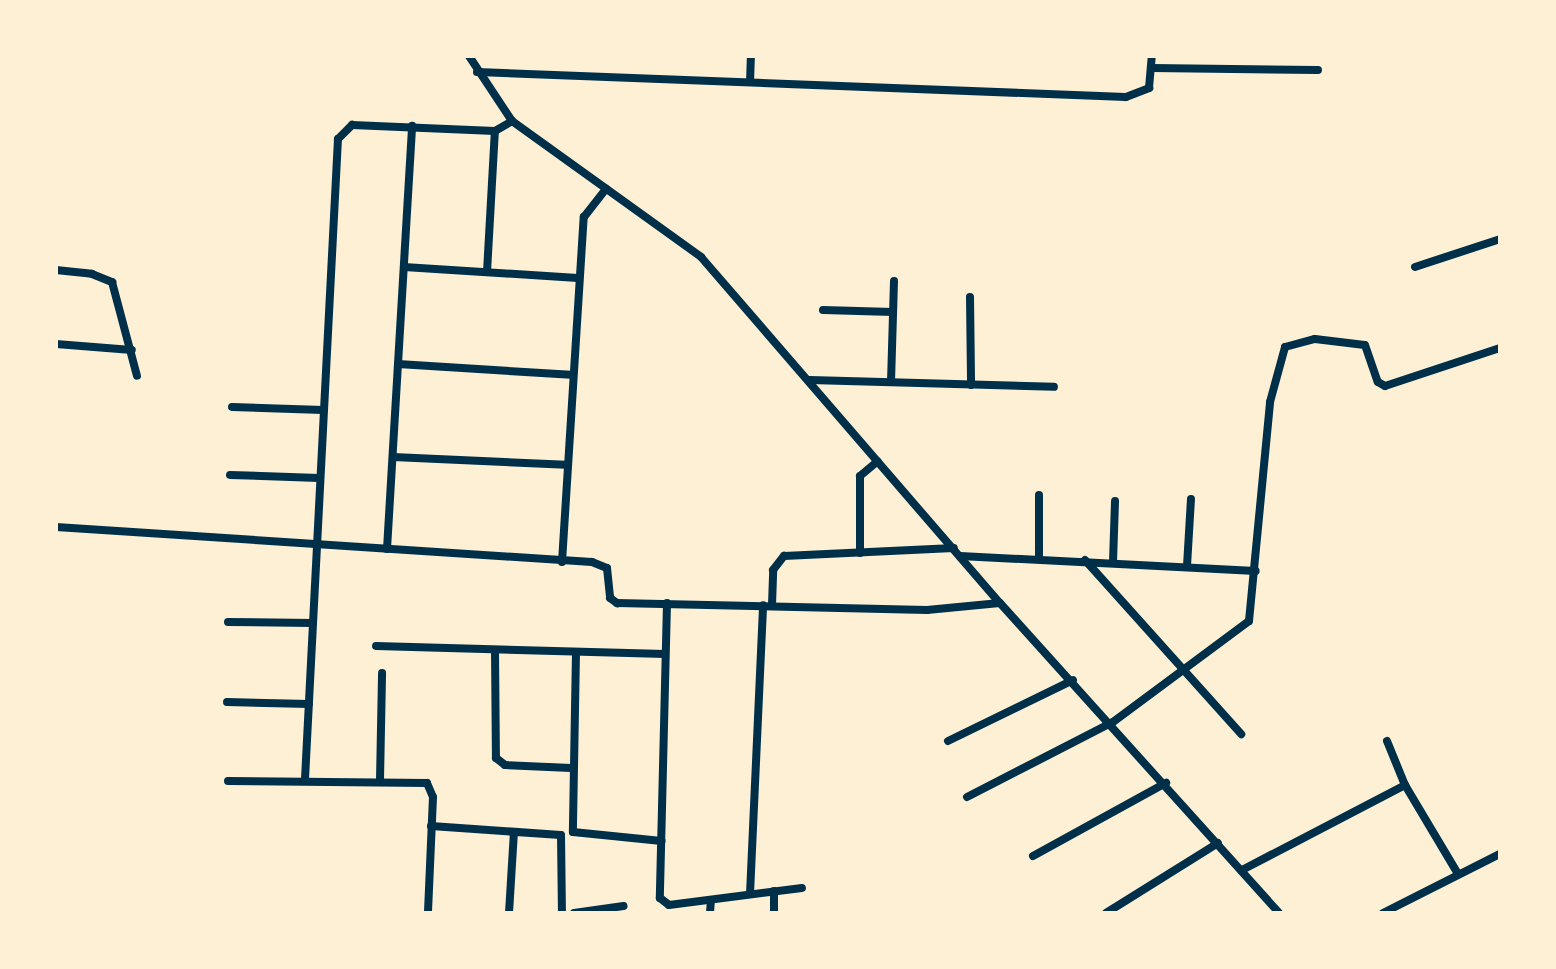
<!DOCTYPE html>
<style>
body{margin:0}
#map{position:relative;width:1556px;height:969px;overflow:hidden;background:#fdf0d5;font-family:"Source Serif 4",serif}
div>[style]{position:absolute}
[style*='--x']{left:calc(var(--x)*1px);top:calc(var(--y)*1px);width:calc(var(--w)*1px);rotate:calc(var(--a)*1deg)}
.minor>*{height:8px;margin:-4px;padding:0 4px;transform-origin:4px;border-radius:4px;background:#003049}
span{translate:-50% -50%;white-space:nowrap;text-align:center;line-height:1.15;-webkit-text-stroke:6px #fdf0d5;paint-order:stroke}
.frame{position:absolute;inset:0;border:58px solid #fdf0d5;pointer-events:none}
</style>
<div id="map">
<div class="minor">
<i style="--x:469;--y:56;--w:78;--a:56.5"></i>
<i style="--x:512;--y:121;--w:233;--a:35.7"></i>
<i style="--x:701;--y:257;--w:457;--a:49.2"></i>
<i style="--x:1000;--y:603;--w:417;--a:48"></i>
<i style="--x:1152;--y:68;--w:166;--a:0.7"></i>
<i style="--x:477;--y:72;--w:649;--a:2.21"></i>
<i style="--x:1126;--y:97;--w:25;--a:-21"></i>
<i style="--x:1149;--y:88;--w:32;--a:-85"></i>
<i style="--x:750;--y:82;--w:26;--a:-88"></i>
<i style="--x:404;--y:267;--w:174;--a:3.6"></i>
<i style="--x:1415;--y:267;--w:89;--a:-18.2"></i>
<i style="--x:56;--y:270;--w:36;--a:6"></i>
<i style="--x:92;--y:274;--w:22;--a:22"></i>
<i style="--x:112;--y:282;--w:97;--a:75.1"></i>
<i style="--x:487;--y:272;--w:141;--a:-86.8"></i>
<i style="--x:970;--y:297;--w:88;--a:89.3"></i>
<i style="--x:823;--y:310;--w:70;--a:1.6"></i>
<i style="--x:56;--y:344;--w:76;--a:4.5"></i>
<i style="--x:398;--y:364;--w:173;--a:3.6"></i>
<i style="--x:810;--y:380;--w:244;--a:1.6"></i>
<i style="--x:891;--y:382;--w:101;--a:-88.3"></i>
<i style="--x:232;--y:407;--w:91;--a:1.9"></i>
<i style="--x:393;--y:457;--w:173;--a:2.6"></i>
<i style="--x:230;--y:475;--w:89;--a:1.9"></i>
<i style="--x:56;--y:527;--w:537;--a:3.74"></i>
<i style="--x:592;--y:562;--w:16;--a:22"></i>
<i style="--x:607;--y:568;--w:30;--a:84"></i>
<i style="--x:610;--y:598;--w:9;--a:36"></i>
<i style="--x:617;--y:603;--w:310;--a:1.3"></i>
<i style="--x:927;--y:610;--w:73;--a:-5.5"></i>
<i style="--x:387;--y:549;--w:424;--a:-86.6"></i>
<i style="--x:860;--y:553;--w:77;--a:-90"></i>
<i style="--x:860;--y:476;--w:23;--a:-40"></i>
<i style="--x:960;--y:556;--w:296;--a:2.9"></i>
<i style="--x:1039;--y:559;--w:64;--a:-90"></i>
<i style="--x:1085;--y:560;--w:234;--a:48.1"></i>
<i style="--x:562;--y:562;--w:346;--a:-86.4"></i>
<i style="--x:584;--y:217;--w:36;--a:-52"></i>
<i style="--x:1113;--y:562;--w:61;--a:-88.1"></i>
<i style="--x:1187;--y:566;--w:67;--a:-86.6"></i>
<i style="--x:667;--y:603;--w:295;--a:91.4"></i>
<i style="--x:660;--y:898;--w:11;--a:38"></i>
<i style="--x:669;--y:905;--w:134;--a:-7.3"></i>
<i style="--x:772;--y:605;--w:35;--a:-88"></i>
<i style="--x:773;--y:570;--w:18;--a:-52"></i>
<i style="--x:784;--y:556;--w:170;--a:-2.7"></i>
<i style="--x:228;--y:622;--w:85;--a:0.7"></i>
<i style="--x:376;--y:646;--w:289;--a:1.6"></i>
<i style="--x:495;--y:650;--w:108;--a:89.5"></i>
<i style="--x:496;--y:758;--w:11;--a:38"></i>
<i style="--x:505;--y:765;--w:66;--a:2.6"></i>
<i style="--x:576;--y:652;--w:180;--a:91"></i>
<i style="--x:573;--y:832;--w:89;--a:5.8"></i>
<i style="--x:227;--y:702;--w:82;--a:1.4"></i>
<i style="--x:948;--y:741;--w:139;--a:-26"></i>
<i style="--x:1387;--y:741;--w:48;--a:67.8"></i>
<i style="--x:1405;--y:785;--w:104;--a:59.2"></i>
<i style="--x:305;--y:779;--w:641;--a:-87.05"></i>
<i style="--x:338;--y:139;--w:20;--a:-45"></i>
<i style="--x:352;--y:125;--w:143;--a:2.4"></i>
<i style="--x:495;--y:131;--w:20;--a:-30"></i>
<i style="--x:380;--y:780;--w:107;--a:-88.9"></i>
<i style="--x:228;--y:781;--w:199;--a:0.6"></i>
<i style="--x:427;--y:783;--w:15;--a:67"></i>
<i style="--x:433;--y:797;--w:116;--a:92.5"></i>
<i style="--x:967;--y:797;--w:164;--a:-27.2"></i>
<i style="--x:1113;--y:722;--w:169;--a:-36.6"></i>
<i style="--x:1249;--y:621;--w:220;--a:-84.5"></i>
<i style="--x:1270;--y:402;--w:57;--a:-74.7"></i>
<i style="--x:1285;--y:347;--w:31;--a:-15"></i>
<i style="--x:1315;--y:339;--w:50;--a:6.8"></i>
<i style="--x:1365;--y:345;--w:39;--a:71"></i>
<i style="--x:1378;--y:382;--w:8;--a:30"></i>
<i style="--x:1385;--y:386;--w:121;--a:-18.3"></i>
<i style="--x:431;--y:826;--w:130;--a:4"></i>
<i style="--x:561;--y:835;--w:78;--a:89.3"></i>
<i style="--x:1033;--y:856;--w:152;--a:-28.8"></i>
<i style="--x:1242;--y:870;--w:184;--a:-27.5"></i>
<i style="--x:750;--y:894;--w:289;--a:-87.4"></i>
<i style="--x:509;--y:913;--w:81;--a:-86.5"></i>
<i style="--x:574;--y:913;--w:50;--a:-8"></i>
<i style="--x:710;--y:913;--w:13;--a:-86"></i>
<i style="--x:774;--y:913;--w:22;--a:-90"></i>
<i style="--x:1106;--y:913;--w:132;--a:-32"></i>
<i style="--x:1383;--y:913;--w:131;--a:-26.8"></i>
</div>
<div class="frame"></div>
</div>
